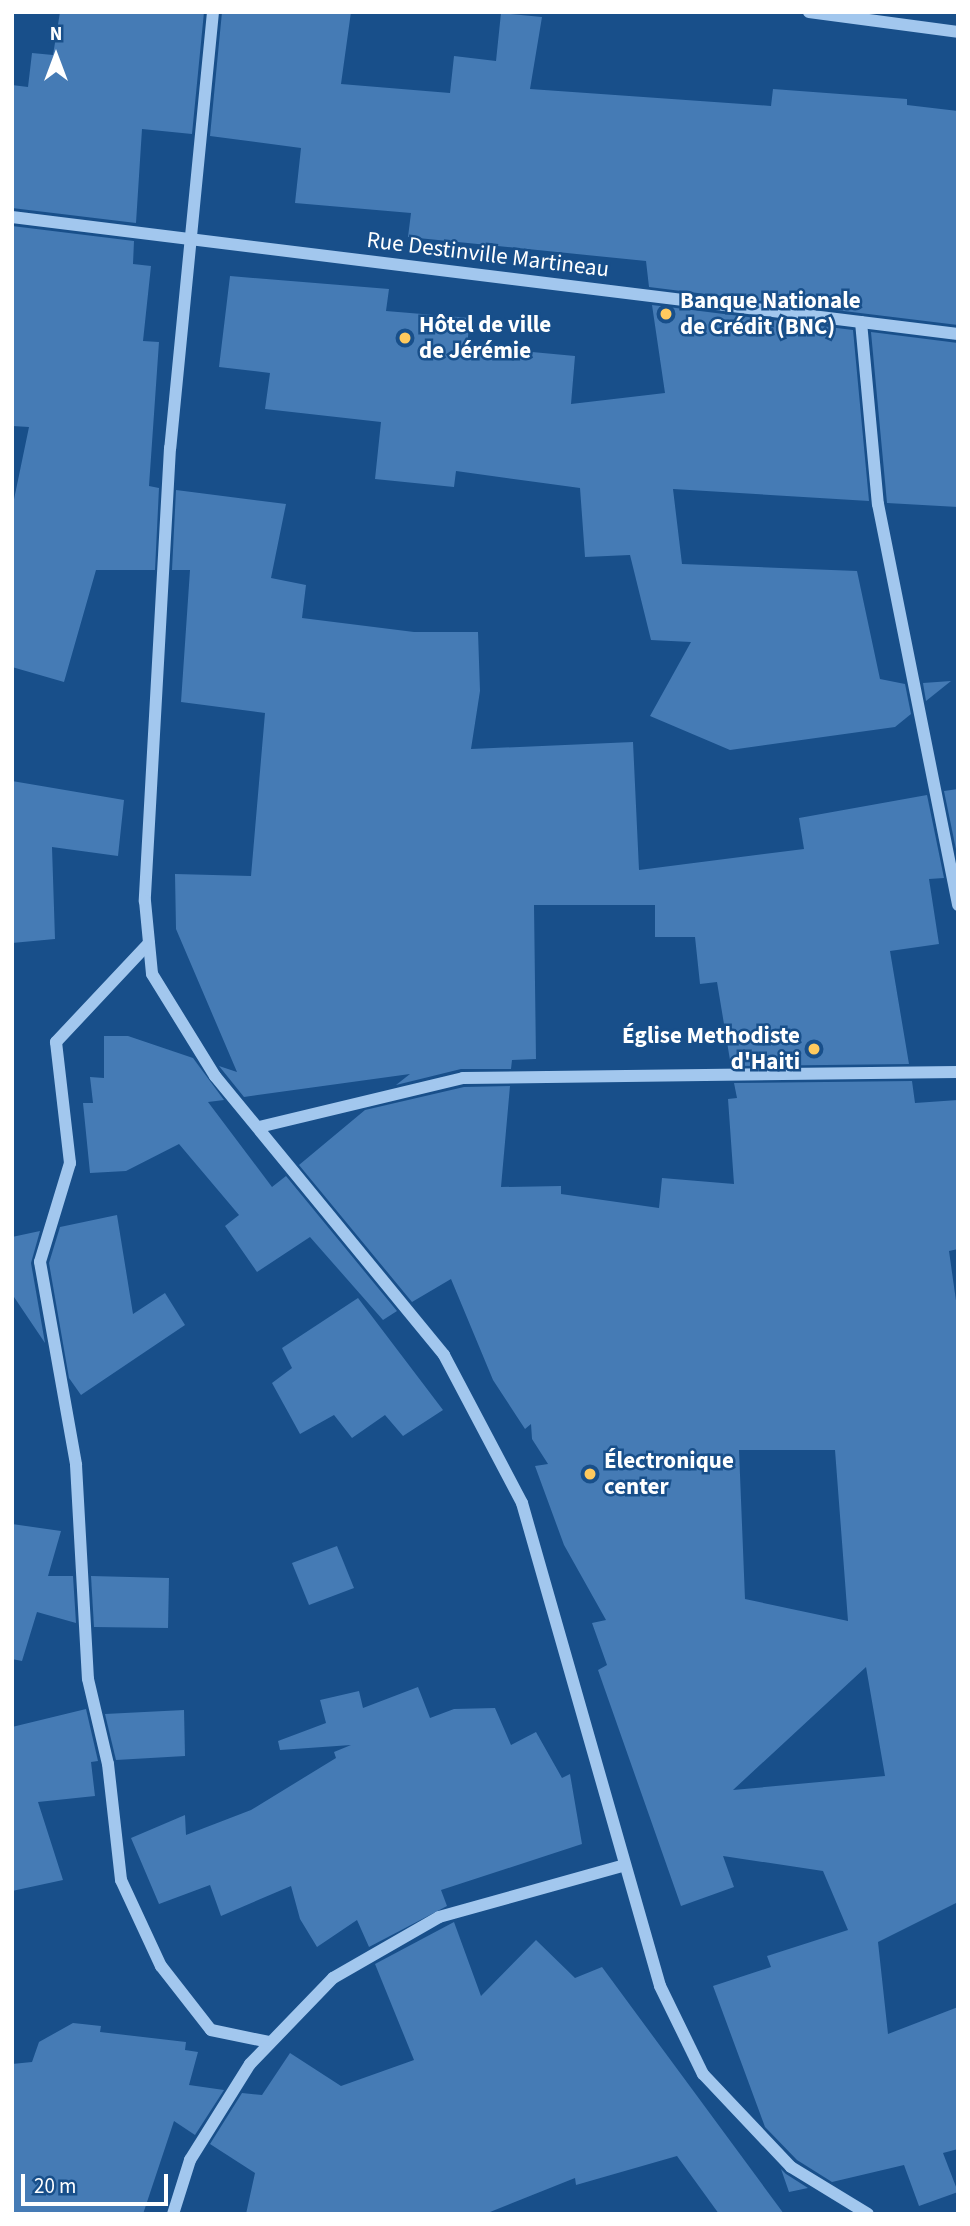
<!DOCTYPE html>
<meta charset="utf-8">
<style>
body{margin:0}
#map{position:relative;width:970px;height:2226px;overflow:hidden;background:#184f8a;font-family:"Source Sans 3",sans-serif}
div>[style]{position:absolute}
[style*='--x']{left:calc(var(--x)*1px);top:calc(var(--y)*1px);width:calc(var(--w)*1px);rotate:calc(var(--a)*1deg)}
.building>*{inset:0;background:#457bb5}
.minor>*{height:12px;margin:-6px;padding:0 6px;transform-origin:6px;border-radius:6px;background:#a2c7ee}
.dots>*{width:19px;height:19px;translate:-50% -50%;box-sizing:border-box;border:4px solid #184f8a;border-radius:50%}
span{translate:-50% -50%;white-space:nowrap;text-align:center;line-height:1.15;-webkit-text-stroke:5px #184f8a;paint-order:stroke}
.street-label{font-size:23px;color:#fff}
.poi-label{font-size:23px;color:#fff;font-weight:700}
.left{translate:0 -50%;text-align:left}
.right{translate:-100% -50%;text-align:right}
.frame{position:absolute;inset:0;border:14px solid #fff;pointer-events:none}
.north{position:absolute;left:21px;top:21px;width:70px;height:70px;-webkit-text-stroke:5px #184f8a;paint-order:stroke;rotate:0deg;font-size:19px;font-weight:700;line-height:28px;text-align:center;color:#fff}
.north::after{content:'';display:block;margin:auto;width:24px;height:32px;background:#fff;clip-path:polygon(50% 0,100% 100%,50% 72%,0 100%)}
.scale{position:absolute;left:21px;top:2174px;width:147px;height:32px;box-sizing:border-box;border:4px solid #fff;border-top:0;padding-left:9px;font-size:21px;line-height:24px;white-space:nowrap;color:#fff;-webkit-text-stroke:5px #184f8a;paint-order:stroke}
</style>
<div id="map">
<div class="building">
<i style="clip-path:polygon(60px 12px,204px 12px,192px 134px,142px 129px,136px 223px,12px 208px,12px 85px,28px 87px,32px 53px,53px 55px)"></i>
<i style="clip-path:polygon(222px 12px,351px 12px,341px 84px,450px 93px,454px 56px,496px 61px,501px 13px,542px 17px,530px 89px,771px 106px,773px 89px,907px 99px,907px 105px,958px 111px,958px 325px,649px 287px,646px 261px,408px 237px,411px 213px,295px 203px,301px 148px,210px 136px)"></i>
<i style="clip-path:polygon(12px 226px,134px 241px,133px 264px,151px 266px,143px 341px,159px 342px,149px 486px,159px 488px,155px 570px,96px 570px,64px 682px,12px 667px,12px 509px,29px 427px,12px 426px)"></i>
<i style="clip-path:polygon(230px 276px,389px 289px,386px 311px,470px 318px,467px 346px,575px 356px,571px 404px,665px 393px,652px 305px,853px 330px,869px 501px,673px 489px,682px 564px,857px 571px,880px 679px,905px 684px,911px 714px,895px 727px,730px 750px,650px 716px,691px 642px,651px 640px,630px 555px,585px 557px,580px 488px,456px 471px,454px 487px,375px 479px,381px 422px,265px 409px,270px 373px,219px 367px)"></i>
<i style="clip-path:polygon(871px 332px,958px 343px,958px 507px,887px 503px)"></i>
<i style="clip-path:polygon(176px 490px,286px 504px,271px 578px,306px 585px,302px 618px,414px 632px,478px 632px,480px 691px,471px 749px,633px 742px,639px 870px,804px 849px,799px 818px,927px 795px,944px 878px,929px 879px,939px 944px,890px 951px,909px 1064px,731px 1066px,717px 982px,700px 984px,695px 937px,655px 937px,655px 905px,534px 905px,536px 1059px,512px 1060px,511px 1069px,461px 1069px,396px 1085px,410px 1074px,244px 1097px,219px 1066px,237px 1072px,176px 929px,175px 874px,251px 876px,265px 713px,181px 702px,190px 570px,172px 570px)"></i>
<i style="clip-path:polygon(951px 681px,926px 701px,923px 683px)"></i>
<i style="clip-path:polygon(12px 781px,124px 800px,118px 856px,52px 847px,55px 939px,12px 943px)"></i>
<i style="clip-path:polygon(958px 789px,958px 859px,944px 791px)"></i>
<i style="clip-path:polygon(104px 1036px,128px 1036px,193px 1058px,224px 1100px,208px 1102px,272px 1187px,286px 1176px,397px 1311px,383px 1320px,310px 1237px,257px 1272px,225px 1226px,239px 1215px,179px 1144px,126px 1171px,90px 1173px,83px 1103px,93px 1103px,90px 1077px,104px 1078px)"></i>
<i style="clip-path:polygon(evenodd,912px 1081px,915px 1103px,958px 1100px,958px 1249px,949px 1251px,958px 1315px,958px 1902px,878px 1942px,888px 2034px,958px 2007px,958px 2149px,943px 2153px,958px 2192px,919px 2206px,904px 2165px,832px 2182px,797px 2160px,765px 2127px,713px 1986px,771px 1967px,767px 1956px,848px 1930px,823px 1871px,723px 1856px,734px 1887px,681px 1906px,598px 1670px,607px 1665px,592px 1623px,606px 1620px,564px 1545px,535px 1466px,548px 1464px,532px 1439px,531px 1424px,525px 1429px,493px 1380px,451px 1279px,412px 1302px,299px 1165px,365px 1110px,464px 1087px,510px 1086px,501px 1187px,561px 1186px,561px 1194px,659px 1208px,662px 1178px,734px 1184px,728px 1099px,737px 1098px,734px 1083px,912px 1081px,739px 1450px,835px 1450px,848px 1621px,745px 1599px,739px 1450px,912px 1081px,866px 1667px,885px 1776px,733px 1790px,866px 1667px)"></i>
<i style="clip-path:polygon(117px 1215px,133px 1314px,165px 1293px,185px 1325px,81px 1395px,69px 1378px,49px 1263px,60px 1227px)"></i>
<i style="clip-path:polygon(40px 1231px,31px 1263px,45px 1343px,12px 1294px,12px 1237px)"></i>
<i style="clip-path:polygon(358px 1298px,443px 1410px,403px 1436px,385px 1415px,352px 1438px,334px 1415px,300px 1434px,272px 1383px,292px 1368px,282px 1348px)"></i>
<i style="clip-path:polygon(12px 1524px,61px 1531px,48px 1576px,73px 1576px,76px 1623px,37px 1612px,22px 1661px,12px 1659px)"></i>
<i style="clip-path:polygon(337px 1546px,354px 1588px,309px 1605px,292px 1563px)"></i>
<i style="clip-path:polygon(91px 1576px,169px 1578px,168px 1628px,94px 1627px)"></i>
<i style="clip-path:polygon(418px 1687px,430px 1718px,454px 1709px,495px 1708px,511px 1745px,536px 1732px,562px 1778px,570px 1774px,582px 1844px,441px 1890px,447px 1906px,369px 1947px,357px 1920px,317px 1947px,300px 1919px,291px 1886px,221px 1916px,210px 1885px,159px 1904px,131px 1838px,185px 1815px,186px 1835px,251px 1810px,336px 1758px,334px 1752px,351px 1745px,280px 1750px,278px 1741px,326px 1723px,320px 1700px,359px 1691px,363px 1708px)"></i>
<i style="clip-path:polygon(86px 1709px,98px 1761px,91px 1762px,95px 1796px,38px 1802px,63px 1880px,12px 1891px,12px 1727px)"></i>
<i style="clip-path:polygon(184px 1710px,185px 1756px,116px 1760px,105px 1714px)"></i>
<i style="clip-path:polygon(454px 1922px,481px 1996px,536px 1940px,575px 1978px,602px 1967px,784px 2214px,719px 2214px,677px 2156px,576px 2185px,575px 2178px,485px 2214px,246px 2214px,255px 2173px,210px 2144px,242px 2093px,262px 2095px,290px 2053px,341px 2086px,414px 2060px,375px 1964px)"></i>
<i style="clip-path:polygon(73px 2023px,101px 2026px,100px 2032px,186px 2042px,185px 2050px,198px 2052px,189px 2085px,224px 2090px,195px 2135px,174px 2121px,143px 2214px,12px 2214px,12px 2064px,32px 2062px,39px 2042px)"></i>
<i style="clip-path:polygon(781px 2169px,786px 2174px,808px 2188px,789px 2192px)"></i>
</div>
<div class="minor">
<i style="--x:213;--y:12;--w:438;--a:95.6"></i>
<i style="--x:170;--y:448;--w:454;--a:93.2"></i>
<i style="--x:145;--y:901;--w:73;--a:84.5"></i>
<i style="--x:152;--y:974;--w:120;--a:58.3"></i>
<i style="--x:215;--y:1076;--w:361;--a:50.6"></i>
<i style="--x:444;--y:1355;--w:167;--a:62.2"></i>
<i style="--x:522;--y:1503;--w:502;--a:74.05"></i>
<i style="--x:660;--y:1986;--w:98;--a:64"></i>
<i style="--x:703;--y:2074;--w:128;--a:46.6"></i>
<i style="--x:791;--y:2167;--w:90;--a:31.4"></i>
<i style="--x:809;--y:12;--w:150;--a:7.6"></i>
<i style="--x:12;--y:217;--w:953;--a:7.05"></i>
<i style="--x:861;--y:322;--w:183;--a:84.7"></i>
<i style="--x:878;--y:504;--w:409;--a:78.7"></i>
<i style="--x:149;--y:943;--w:136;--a:133.2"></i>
<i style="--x:56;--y:1042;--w:122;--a:83.4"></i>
<i style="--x:70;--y:1163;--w:103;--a:106.9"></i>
<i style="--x:40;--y:1262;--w:206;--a:79.9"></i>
<i style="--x:76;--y:1465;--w:214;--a:86.8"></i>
<i style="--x:88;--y:1679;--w:87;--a:76.8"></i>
<i style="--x:108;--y:1764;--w:117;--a:83.6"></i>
<i style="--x:121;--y:1880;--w:95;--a:65.1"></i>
<i style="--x:161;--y:1966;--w:81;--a:52"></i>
<i style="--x:211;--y:2030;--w:59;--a:11.7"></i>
<i style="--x:259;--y:1127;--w:210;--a:-13.5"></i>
<i style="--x:463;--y:1078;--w:495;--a:-0.7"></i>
<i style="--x:173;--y:2214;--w:57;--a:-72.5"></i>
<i style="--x:190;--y:2160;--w:113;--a:-58"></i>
<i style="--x:250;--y:2064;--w:120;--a:-46"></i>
<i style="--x:333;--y:1978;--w:122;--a:-29.9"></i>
<i style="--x:439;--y:1917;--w:193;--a:-15.6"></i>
</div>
<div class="dots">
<i style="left:666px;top:314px;background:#ffca5e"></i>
<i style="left:405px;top:338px;background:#ffca5e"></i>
<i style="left:814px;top:1049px;background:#ffca5e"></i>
<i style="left:590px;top:1474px;background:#ffca5e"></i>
</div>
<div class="street-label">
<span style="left:488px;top:255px;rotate:7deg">Rue Destinville Martineau</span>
</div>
<div class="poi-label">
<span class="left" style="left:680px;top:314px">Banque Nationale<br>de Crédit (BNC)</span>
<span class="left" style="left:419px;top:338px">Hôtel de ville<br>de Jérémie</span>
<span class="right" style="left:800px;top:1049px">Église Methodiste<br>d'Haiti</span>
<span class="left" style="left:604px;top:1474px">Électronique<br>center</span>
</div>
<div class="frame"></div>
<div class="north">N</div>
<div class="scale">20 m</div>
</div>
